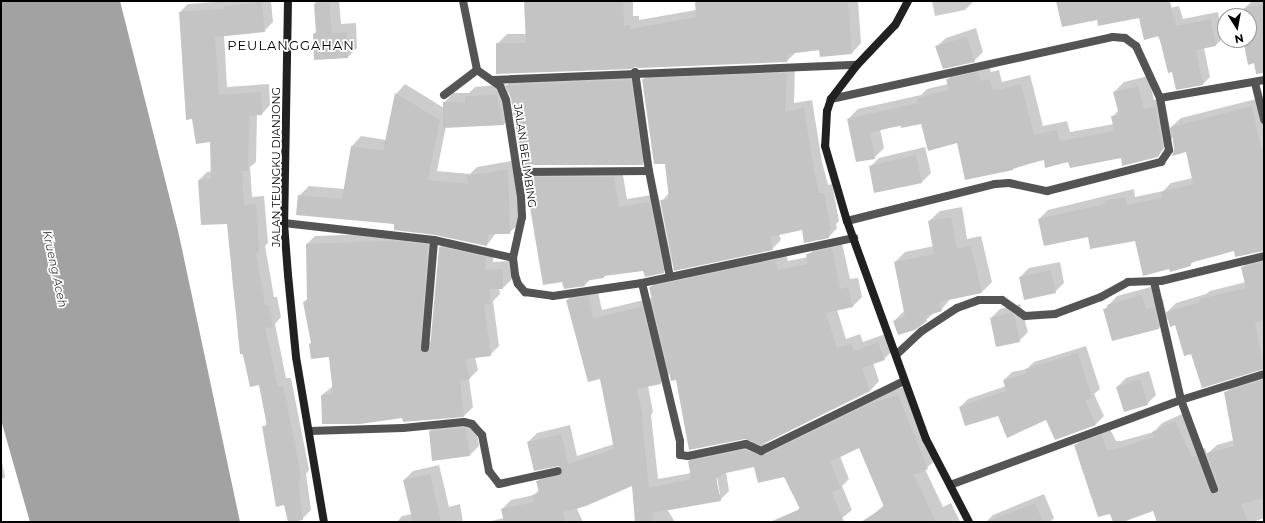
<!DOCTYPE html>
<style>
body{margin:0}
#map{position:relative;width:1265px;height:523px;overflow:hidden;background:#fff;font-family:Montserrat,sans-serif}
div>[style]{position:absolute}
[style*='--x']{left:calc(var(--x)*1px);top:calc(var(--y)*1px);width:calc(var(--w)*1px);rotate:calc(var(--a)*1deg)}
.water>*{inset:0;background:#a2a2a2}
.shadow>*{inset:0;background:#0003}
.building>*{inset:0;background:#c4c4c4}
.street>*{height:8px;margin:-4px;padding:0 4px;transform-origin:4px;border-radius:4px;background:#545454}
.secondary>*{height:8px;margin:-4px;padding:0 4px;transform-origin:4px;border-radius:4px;background:#212121}
span{translate:-50% -50%;white-space:nowrap;text-align:center;line-height:1.15;-webkit-text-stroke:3.5px #fff;paint-order:stroke}
.street-label{font-size:11px;color:#000}
.water-label{font-size:12px;color:#434343;font-style:italic}
.quarter-label{font-size:13px;color:#000;letter-spacing:1px}
.frame{position:absolute;inset:0;border:2px solid #000;pointer-events:none}
.north{position:absolute;left:1217px;top:8px;width:40px;height:40px;box-sizing:border-box;background:#fff;border:1px solid #999;border-radius:50%;rotate:169deg;font-size:11px;font-weight:700;line-height:16px;text-align:center;color:#000}
.north::after{content:'';display:block;margin:auto;width:14px;height:18px;background:#000;clip-path:polygon(50% 0,100% 100%,50% 72%,0 100%)}
</style>
<div id="map">
<div class="water">
<i style="clip-path:polygon(1px 1px,120px 1px,179px 235px,240px 522px,30px 522px,1px 420px)"></i>
</div>
<div class="shadow">
<i style="clip-path:polygon(227px 1px,271px 1px,273px 22px,264px 31px,224px 35px,227px 87px,269px 84px,270px 105px,262px 114px,257px 114px,256px 162px,250px 167px,252px 197px,264px 196px,268px 243px,265px 246px,274px 297px,277px 297px,281px 317px,275px 324px,286px 378px,291px 378px,309px 470px,306px 474px,311px 510px,302px 519px,264px 427px,267px 423px,259px 384px,251px 386px,238px 337px,241px 335px,233px 286px,228px 223px,199px 180px,207px 172px,212px 171px,211px 141px,180px 12px,188px 4px)"></i>
<i style="clip-path:polygon(315px 1px,339px 1px,341px 24px,356px 23px,357px 48px,348px 57px,314px 34px,317px 31px)"></i>
<i style="clip-path:polygon(525px 1px,633px 1px,633px 16px,639px 16px,639px 20px,696px 10px,696px 1px,858px 1px,861px 43px,852px 53px,820px 49px,796px 52px,787px 61px,497px 44px,507px 34px,527px 34px)"></i>
<i style="clip-path:polygon(932px 1px,974px 1px,965px 10px,935px 16px)"></i>
<i style="clip-path:polygon(1252px 1px,1264px 1px,1264px 61px,1249px 40px,1249px 16px,1246px 16px,1245px 8px)"></i>
<i style="clip-path:polygon(1179px 6px,1183px 19px,1218px 12px,1223px 38px,1216px 45px,1204px 48px,1210px 77px,1203px 84px,1173px 71px,1148px 13px)"></i>
<i style="clip-path:polygon(976px 28px,983px 52px,974px 61px,936px 47px,946px 38px)"></i>
<i style="clip-path:polygon(988px 63px,991px 72px,999px 70px,1002px 82px,1030px 75px,1043px 126px,1067px 121px,1070px 132px,1114px 124px,1112px 117px,1119px 110px,1114px 92px,1124px 82px,1148px 76px,1154px 100px,1164px 98px,1170px 128px,1181px 118px,1264px 97px,1264px 250px,1234px 250px,1195px 260px,1190px 265px,1170px 268px,1136px 240px,1089px 235px,1039px 219px,1048px 210px,1134px 189px,1135px 197px,1163px 191px,1171px 183px,1193px 178px,1187px 151px,1175px 149px,1173px 137px,1157px 156px,1069px 161px,1044px 159px,1013px 169px,922px 123px,880px 129px,884px 148px,874px 158px,848px 119px,858px 109px,921px 95px,927px 89px,948px 84px,947px 80px,957px 70px)"></i>
<i style="clip-path:polygon(795px 65px,794px 103px,812px 100px,822px 162px,828px 185px,832px 184px,839px 221px,836px 224px,837px 228px,829px 237px,803px 229px,779px 234px,781px 240px,772px 249px,662px 201px,669px 193px,665px 163px,643px 80px,651px 71px)"></i>
<i style="clip-path:polygon(639px 71px,651px 155px,642px 164px,512px 99px,507px 87px,513px 115px,504px 124px,446px 126px,437px 171px,470px 174px,477px 167px,517px 160px,519px 224px,509px 233px,496px 233px,487px 245px,395px 223px,299px 196px,309px 186px,345px 189px,352px 146px,361px 136px,386px 140px,396px 94px,405px 84px,444px 108px,444px 103px,453px 93px,469px 93px,475px 87px,505px 84px,506px 86px,516px 76px)"></i>
<i style="clip-path:polygon(925px 147px,931px 173px,922px 182px,875px 191px,870px 167px,879px 158px)"></i>
<i style="clip-path:polygon(535px 169px,622px 169px,627px 199px,658px 194px,672px 263px,663px 272px,644px 269px,606px 275px,590px 280px,585px 285px,565px 288px,526px 178px)"></i>
<i style="clip-path:polygon(962px 207px,967px 239px,981px 236px,992px 282px,982px 292px,951px 298px,941px 310px,935px 312px,926px 320px,894px 321px,905px 310px,895px 262px,905px 252px,934px 246px,929px 221px,940px 211px)"></i>
<i style="clip-path:polygon(402px 233px,436px 237px,428px 339px,432px 344px,440px 247px,448px 239px,494px 249px,493px 262px,511px 261px,512px 279px,503px 288px,499px 288px,500px 294px,493px 301px,499px 346px,490px 355px,475px 357px,478px 370px,469px 379px,473px 407px,464px 416px,404px 421px,403px 417px,323px 423px,322px 395px,333px 386px,329px 356px,312px 342px,304px 302px,308px 298px,307px 244px,315px 236px)"></i>
<i style="clip-path:polygon(evenodd,841px 239px,850px 279px,858px 278px,862px 297px,853px 306px,837px 310px,846px 339px,860px 334px,863px 342px,888px 333px,894px 349px,884px 359px,873px 363px,879px 381px,870px 391px,762px 443px,773px 447px,884px 393px,907px 386px,937px 459px,925px 469px,943px 507px,951px 503px,960px 522px,876px 522px,872px 516px,884px 505px,859px 447px,840px 456px,849px 479px,842px 486px,852px 510px,837px 522px,800px 522px,796px 512px,800px 507px,784px 475px,755px 466px,726px 472px,729px 491px,720px 500px,667px 509px,675px 522px,636px 522px,633px 484px,577px 509px,583px 522px,487px 522px,504px 518px,502px 509px,511px 500px,534px 495px,539px 490px,537px 482px,546px 473px,563px 468px,528px 442px,537px 433px,570px 425px,577px 456px,614px 444px,601px 378px,567px 300px,577px 291px,597px 288px,602px 310px,652px 298px,650px 288px,659px 278px,785px 251px,788px 261px,808px 257px,817px 244px,841px 239px,670px 373px,677px 379px,754px 441px,698px 453px,689px 462px,691px 473px,658px 479px,651px 415px,653px 412px,648px 386px,660px 383px,670px 373px,841px 239px,716px 472px,720px 494px,718px 494px,716px 472px)"></i>
<i style="clip-path:polygon(1264px 255px,1264px 368px,1203px 386px,1192px 352px,1176px 324px,1169px 318px,1159px 328px,1104px 310px,1117px 296px,1151px 287px,1154px 300px,1163px 299px,1166px 313px,1176px 303px,1206px 294px,1210px 291px,1246px 282px,1242px 268px,1251px 259px)"></i>
<i style="clip-path:polygon(1060px 262px,1064px 283px,1055px 292px,1020px 277px,1029px 268px)"></i>
<i style="clip-path:polygon(1020px 304px,1028px 332px,1019px 341px,991px 318px,1000px 309px)"></i>
<i style="clip-path:polygon(1086px 346px,1100px 389px,1094px 394px,1104px 416px,1096px 424px,998px 414px,960px 407px,968px 399px,1006px 386px,1004px 380px,1012px 372px,1027px 369px,1034px 362px)"></i>
<i style="clip-path:polygon(1149px 371px,1156px 395px,1147px 404px,1117px 387px,1126px 378px)"></i>
<i style="clip-path:polygon(1264px 374px,1264px 518px,1253px 522px,1158px 522px,1153px 510px,1114px 522px,1075px 446px,1084px 437px,1109px 427px,1116px 441px,1121px 441px,1154px 432px,1162px 423px,1184px 413px,1201px 449px,1205px 448px,1207px 454px,1217px 445px,1234px 440px,1225px 393px,1234px 384px)"></i>
<i style="clip-path:polygon(475px 420px,479px 446px,470px 455px,430px 431px,439px 422px)"></i>
<i style="clip-path:polygon(1px 457px,5px 477px,1px 480px)"></i>
<i style="clip-path:polygon(439px 465px,449px 507px,460px 504px,463px 522px,397px 522px,402px 516px,412px 514px,404px 480px,413px 471px)"></i>
<i style="clip-path:polygon(1044px 494px,1054px 518px,1050px 522px,986px 522px,993px 515px)"></i>
</div>
<div class="building">
<i style="clip-path:polygon(524px 1px,623px 1px,624px 26px,630px 25px,630px 29px,696px 17px,695px 1px,848px 1px,852px 54px,820px 57px,819px 50px,788px 54px,787px 62px,639px 68px,635px 67px,631px 69px,496px 74px,496px 43px,526px 43px)"></i>
<i style="clip-path:polygon(1056px 1px,1170px 1px,1176px 26px,1211px 19px,1216px 46px,1196px 50px,1203px 85px,1176px 90px,1172px 72px,1168px 73px,1159px 36px,1144px 40px,1139px 18px,1098px 26px,1097px 20px,1062px 27px)"></i>
<i style="clip-path:polygon(262px 2px,265px 32px,215px 37px,219px 95px,261px 92px,262px 115px,249px 116px,248px 171px,242px 171px,244px 205px,256px 204px,259px 252px,256px 253px,265px 305px,269px 305px,273px 327px,265px 328px,278px 386px,283px 386px,299px 466px,301px 480px,298px 481px,303px 520px,292px 522px,288px 522px,284px 505px,276px 507px,262px 426px,267px 426px,259px 385px,250px 387px,243px 354px,240px 354px,227px 224px,201px 225px,198px 180px,211px 179px,210px 142px,196px 144px,192px 119px,186px 120px,179px 12px,224px 9px,224px 6px)"></i>
<i style="clip-path:polygon(329px 2px,332px 33px,347px 32px,348px 58px,314px 60px,313px 34px,316px 33px,314px 4px)"></i>
<i style="clip-path:polygon(1264px 4px,1264px 73px,1256px 74px,1254px 63px,1248px 65px,1243px 40px,1250px 39px,1249px 16px,1245px 16px,1244px 8px)"></i>
<i style="clip-path:polygon(967px 37px,975px 62px,943px 69px,935px 46px)"></i>
<i style="clip-path:polygon(978px 72px,981px 81px,989px 79px,993px 91px,1021px 84px,1034px 135px,1057px 130px,1060px 141px,1114px 131px,1111px 116px,1119px 115px,1113px 92px,1138px 86px,1144px 109px,1155px 107px,1163px 149px,1158px 157px,1122px 166px,1121px 158px,1070px 168px,1068px 162px,1045px 168px,1044px 160px,1013px 168px,1013px 170px,965px 180px,957px 143px,928px 151px,921px 124px,901px 128px,901px 125px,870px 133px,875px 159px,856px 162px,847px 119px,918px 103px,917px 98px,949px 90px,946px 79px)"></i>
<i style="clip-path:polygon(787px 73px,785px 112px,804px 108px,814px 171px,819px 193px,824px 193px,831px 230px,828px 231px,829px 238px,804px 243px,802px 230px,770px 237px,773px 250px,674px 271px,660px 200px,669px 199px,665px 164px,654px 164px,642px 79px)"></i>
<i style="clip-path:polygon(631px 80px,643px 165px,522px 165px,511px 99px,506px 85px)"></i>
<i style="clip-path:polygon(496px 92px,504px 125px,443px 128px,443px 102px,465px 102px,465px 96px,496px 95px)"></i>
<i style="clip-path:polygon(395px 93px,440px 120px,428px 180px,468px 184px,467px 176px,508px 169px,510px 234px,488px 234px,487px 246px,435px 235px,394px 230px,394px 224px,296px 215px,298px 195px,342px 199px,351px 146px,383px 151px)"></i>
<i style="clip-path:polygon(1252px 106px,1261px 149px,1264px 148px,1264px 251px,1235px 257px,1234px 251px,1190px 263px,1191px 266px,1170px 272px,1169px 269px,1143px 276px,1135px 241px,1090px 249px,1088px 237px,1044px 246px,1038px 219px,1105px 204px,1104px 201px,1125px 197px,1127px 205px,1162px 198px,1161px 192px,1193px 184px,1186px 152px,1172px 156px,1174px 149px,1171px 127px)"></i>
<i style="clip-path:polygon(916px 155px,922px 183px,874px 193px,869px 166px)"></i>
<i style="clip-path:polygon(525px 177px,614px 177px,619px 207px,650px 202px,664px 273px,645px 277px,643px 271px,604px 276px,604px 278px,584px 281px,585px 286px,564px 289px,562px 282px,543px 285px)"></i>
<i style="clip-path:polygon(951px 217px,957px 249px,971px 246px,982px 293px,939px 302px,942px 311px,925px 316px,927px 321px,915px 330px,898px 335px,893px 321px,905px 317px,894px 262px,934px 254px,928px 221px)"></i>
<i style="clip-path:polygon(393px 241px,428px 245px,420px 348px,424px 353px,430px 348px,439px 247px,486px 257px,485px 270px,503px 269px,503px 289px,490px 289px,491px 304px,484px 304px,491px 356px,466px 359px,470px 379px,460px 381px,464px 417px,403px 422px,402px 418px,360px 424px,322px 424px,321px 395px,333px 394px,329px 357px,311px 359px,309px 344px,311px 343px,303px 302px,307px 301px,306px 244px)"></i>
<i style="clip-path:polygon(832px 248px,840px 289px,848px 287px,853px 307px,826px 313px,837px 348px,851px 343px,854px 351px,878px 342px,885px 360px,862px 368px,870px 391px,761px 445px,745px 439px,689px 450px,676px 380px,671px 381px,649px 287px,776px 260px,778px 270px,808px 264px,806px 254px)"></i>
<i style="clip-path:polygon(1264px 262px,1264px 320px,1255px 322px,1264px 369px,1202px 388px,1191px 354px,1184px 356px,1175px 325px,1170px 327px,1166px 312px,1200px 302px,1200px 299px,1246px 288px,1241px 267px)"></i>
<i style="clip-path:polygon(1051px 270px,1056px 293px,1024px 300px,1019px 277px)"></i>
<i style="clip-path:polygon(1142px 295px,1146px 309px,1154px 307px,1159px 329px,1112px 341px,1103px 309px,1108px 308px,1107px 305px)"></i>
<i style="clip-path:polygon(588px 296px,593px 318px,642px 307px,661px 384px,637px 389px,644px 423px,642px 423px,649px 488px,691px 479px,688px 461px,745px 450px,763px 456px,874px 402px,898px 395px,928px 469px,914px 475px,936px 522px,861px 522px,884px 507px,859px 448px,830px 462px,841px 489px,832px 492px,844px 522px,770px 522px,800px 509px,784px 477px,758px 483px,754px 467px,721px 474px,722px 476px,716px 478px,721px 501px,652px 513px,653px 522px,635px 522px,632px 486px,586px 506px,563px 512px,566px 522px,504px 522px,501px 509px,534px 502px,532px 495px,539px 493px,536px 481px,559px 476px,563px 472px,559px 466px,534px 471px,527px 442px,561px 434px,568px 464px,614px 449px,600px 379px,588px 382px,566px 300px)"></i>
<i style="clip-path:polygon(1011px 313px,1014px 315px,1020px 342px,996px 347px,990px 318px)"></i>
<i style="clip-path:polygon(1078px 353px,1092px 398px,1085px 400px,1096px 425px,1055px 440px,1046px 420px,1007px 438px,998px 416px,965px 426px,959px 407px,1006px 391px,1003px 380px,1026px 374px,1025px 369px)"></i>
<i style="clip-path:polygon(1140px 379px,1148px 405px,1124px 412px,1116px 387px)"></i>
<i style="clip-path:polygon(1264px 380px,1264px 498px,1241px 504px,1248px 522px,1157px 522px,1153px 511px,1123px 522px,1113px 522px,1110px 514px,1098px 517px,1074px 445px,1101px 435px,1107px 450px,1112px 450px,1154px 437px,1152px 432px,1175px 421px,1192px 457px,1196px 456px,1209px 491px,1216px 494px,1219px 487px,1207px 453px,1234px 446px,1224px 392px)"></i>
<i style="clip-path:polygon(466px 428px,470px 456px,432px 461px,429px 431px)"></i>
<i style="clip-path:polygon(430px 474px,441px 522px,413px 522px,403px 480px)"></i>
<i style="clip-path:polygon(1035px 503px,1043px 522px,989px 522px,989px 521px)"></i>
</div>
<div class="street">
<i style="--x:463;--y:1;--w:70;--a:78.5"></i>
<i style="--x:477;--y:70;--w:28;--a:35"></i>
<i style="--x:500;--y:86;--w:15;--a:67"></i>
<i style="--x:506;--y:100;--w:98;--a:81.2"></i>
<i style="--x:521;--y:197;--w:20;--a:87"></i>
<i style="--x:522;--y:217;--w:42;--a:102.4"></i>
<i style="--x:513;--y:258;--w:17;--a:83"></i>
<i style="--x:515;--y:275;--w:9;--a:72"></i>
<i style="--x:518;--y:284;--w:11;--a:49"></i>
<i style="--x:525;--y:292;--w:28;--a:8"></i>
<i style="--x:553;--y:296;--w:90;--a:-8.3"></i>
<i style="--x:642;--y:283;--w:217;--a:-12"></i>
<i style="--x:635;--y:72;--w:100;--a:82"></i>
<i style="--x:649;--y:171;--w:108;--a:78.8"></i>
<i style="--x:493;--y:80;--w:364;--a:-2.4"></i>
<i style="--x:1255;--y:83;--w:38;--a:76"></i>
<i style="--x:444;--y:95;--w:41;--a:-37.1"></i>
<i style="--x:831;--y:99;--w:289;--a:-12.4"></i>
<i style="--x:1113;--y:37;--w:12;--a:5"></i>
<i style="--x:1125;--y:38;--w:14;--a:36"></i>
<i style="--x:1136;--y:46;--w:57;--a:65.2"></i>
<i style="--x:1160;--y:98;--w:106;--a:-9.8"></i>
<i style="--x:518;--y:172;--w:131;--a:-0.4"></i>
<i style="--x:847;--y:221;--w:153;--a:-14"></i>
<i style="--x:995;--y:184;--w:14;--a:-4"></i>
<i style="--x:1009;--y:183;--w:39;--a:12"></i>
<i style="--x:1047;--y:191;--w:118;--a:-14.3"></i>
<i style="--x:1161;--y:162;--w:14;--a:-56"></i>
<i style="--x:1169;--y:150;--w:53;--a:-99.8"></i>
<i style="--x:284;--y:223;--w:151;--a:6.5"></i>
<i style="--x:434;--y:240;--w:81;--a:12.8"></i>
<i style="--x:1154;--y:282;--w:121;--a:77.1"></i>
<i style="--x:1181;--y:400;--w:95;--a:69.7"></i>
<i style="--x:642;--y:283;--w:163;--a:76.5"></i>
<i style="--x:680;--y:441;--w:14;--a:90"></i>
<i style="--x:680;--y:455;--w:8;--a:7"></i>
<i style="--x:688;--y:456;--w:59;--a:-11.7"></i>
<i style="--x:746;--y:444;--w:17;--a:25"></i>
<i style="--x:761;--y:451;--w:159;--a:-26.1"></i>
<i style="--x:425;--y:348;--w:108;--a:-85.2"></i>
<i style="--x:896;--y:355;--w:35;--a:-43"></i>
<i style="--x:922;--y:331;--w:42;--a:-33.3"></i>
<i style="--x:957;--y:308;--w:23;--a:-20"></i>
<i style="--x:979;--y:300;--w:23;--a:0"></i>
<i style="--x:1002;--y:300;--w:28;--a:35"></i>
<i style="--x:1025;--y:316;--w:30;--a:-4"></i>
<i style="--x:1055;--y:314;--w:49;--a:-20.3"></i>
<i style="--x:1101;--y:297;--w:31;--a:-29"></i>
<i style="--x:1128;--y:282;--w:33;--a:-2"></i>
<i style="--x:1161;--y:281;--w:106;--a:-13.6"></i>
<i style="--x:310;--y:431;--w:93;--a:-1.8"></i>
<i style="--x:403;--y:428;--w:61;--a:-5.6"></i>
<i style="--x:464;--y:422;--w:8;--a:14"></i>
<i style="--x:472;--y:424;--w:15;--a:48"></i>
<i style="--x:482;--y:435;--w:37;--a:79"></i>
<i style="--x:489;--y:471;--w:16;--a:52"></i>
<i style="--x:499;--y:484;--w:60;--a:-12.4"></i>
<i style="--x:950;--y:485;--w:246;--a:-20.2"></i>
<i style="--x:1181;--y:400;--w:87;--a:-17.4"></i>
</div>
<div class="secondary">
<i style="--x:288;--y:1;--w:222;--a:91"></i>
<i style="--x:284;--y:223;--w:52;--a:85.6"></i>
<i style="--x:288;--y:275;--w:82;--a:84.4"></i>
<i style="--x:296;--y:357;--w:167;--a:80.4"></i>
<i style="--x:908;--y:1;--w:27;--a:118"></i>
<i style="--x:895;--y:25;--w:55;--a:133.5"></i>
<i style="--x:857;--y:65;--w:43;--a:127.4"></i>
<i style="--x:831;--y:99;--w:13;--a:108"></i>
<i style="--x:827;--y:111;--w:35;--a:93"></i>
<i style="--x:825;--y:146;--w:78;--a:73.7"></i>
<i style="--x:847;--y:221;--w:232;--a:70.1"></i>
<i style="--x:926;--y:439;--w:93;--a:62.6"></i>
</div>
<div class="street-label">
<span style="left:525px;top:156px;rotate:82deg">JALAN BELIMBING</span>
<span style="left:276px;top:167px;rotate:-90deg">JALAN TEUNGKU DIANJONG</span>
</div>
<div class="water-label">
<span style="left:55px;top:269px;rotate:78deg">Krueng Aceh</span>
</div>
<div class="quarter-label">
<span style="left:291px;top:45px">PEULANGGAHAN</span>
</div>
<div class="frame"></div>
<div class="north">N</div>
</div>
